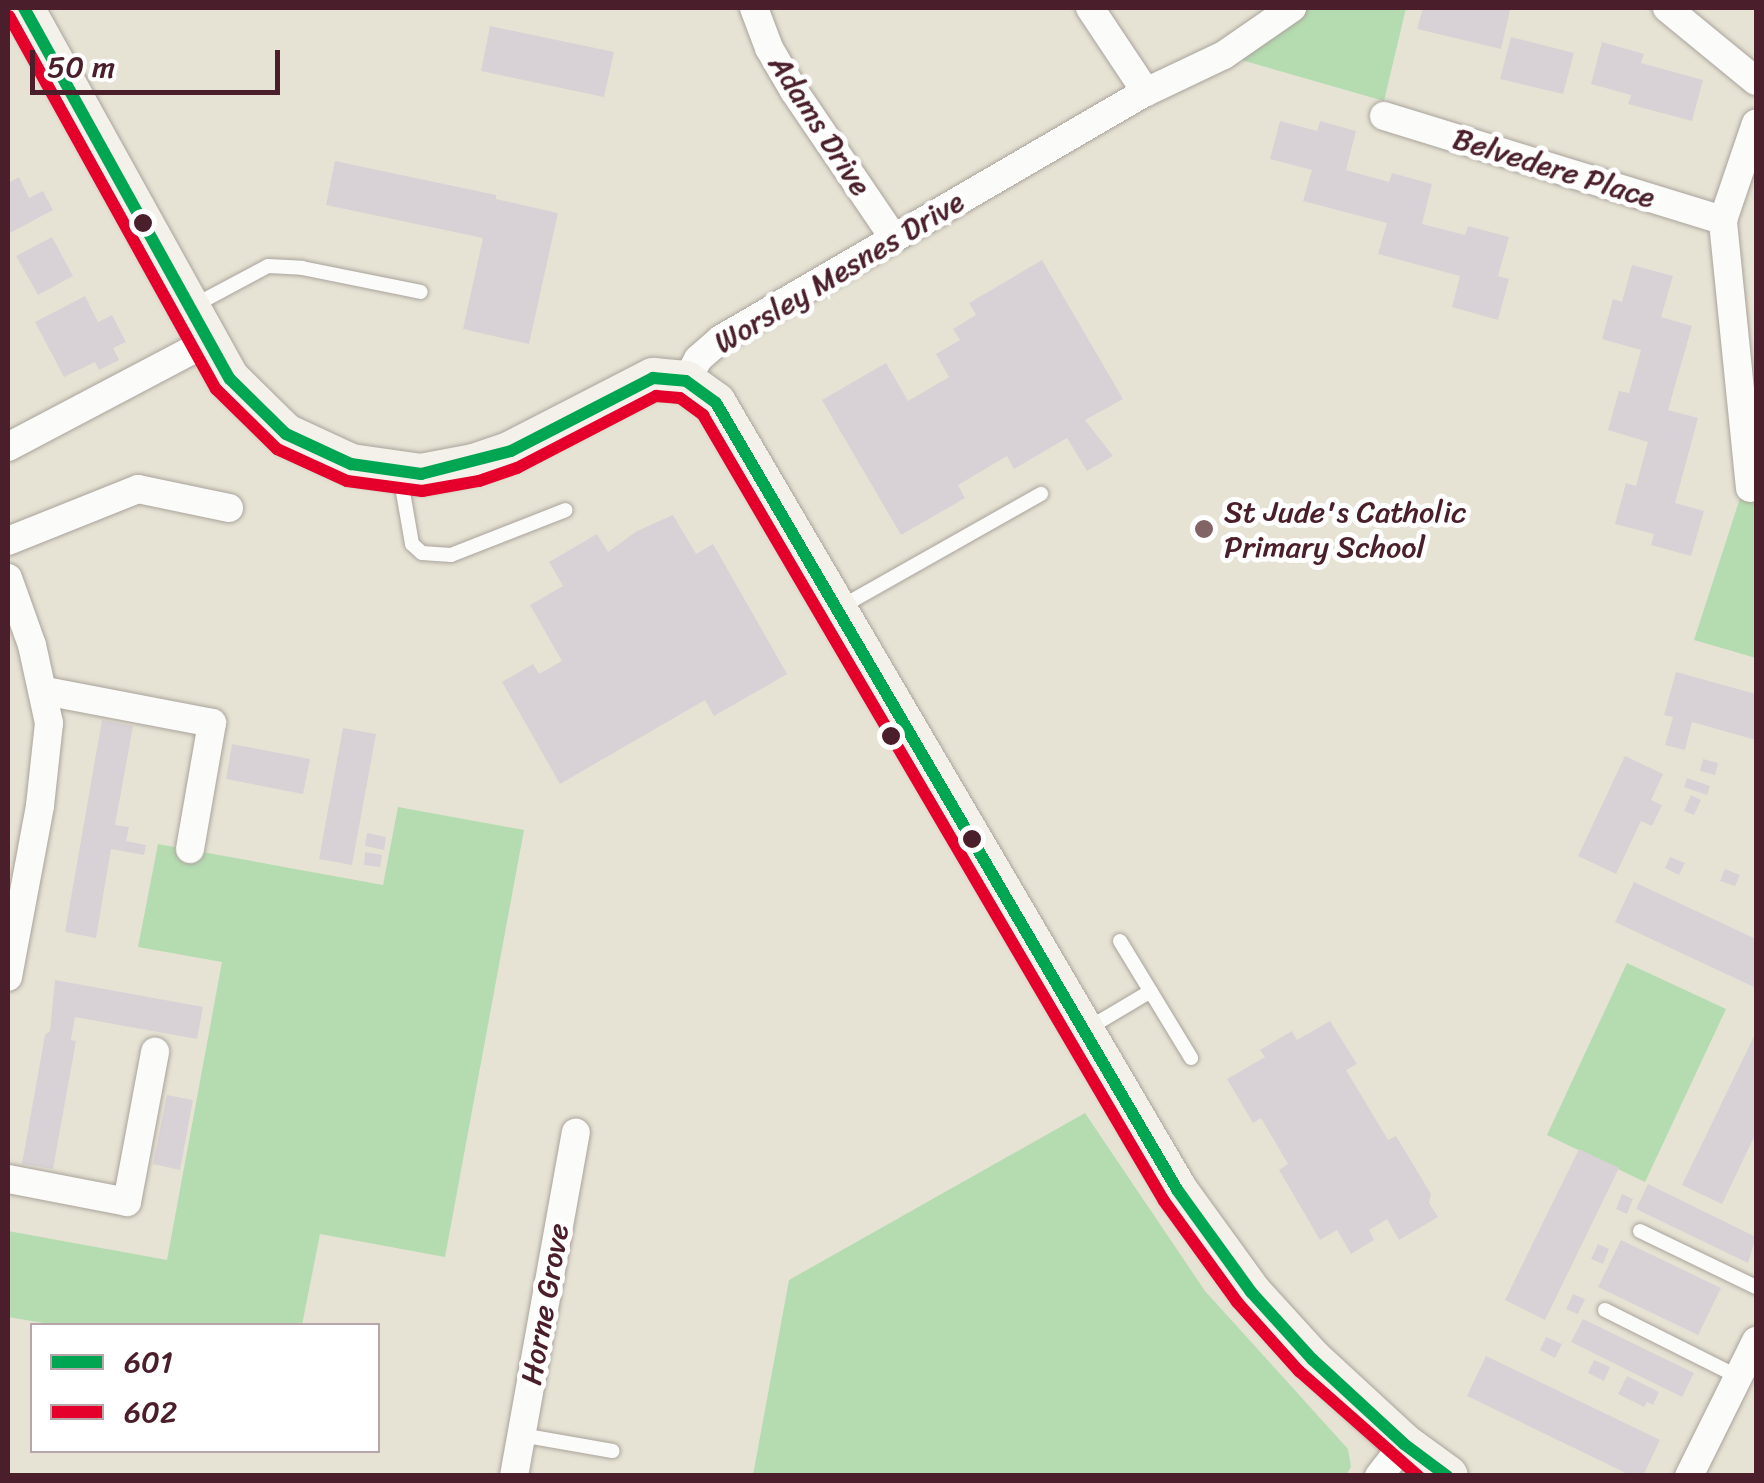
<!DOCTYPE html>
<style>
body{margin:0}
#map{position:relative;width:1764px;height:1483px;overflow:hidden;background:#e6e3d4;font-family:Sriracha,sans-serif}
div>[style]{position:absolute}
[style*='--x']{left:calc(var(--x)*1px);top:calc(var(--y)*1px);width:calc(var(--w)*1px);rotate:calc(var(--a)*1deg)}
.green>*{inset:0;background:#b4dcb0}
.building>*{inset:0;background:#d8d2d6}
.roads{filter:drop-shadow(0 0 2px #aaa39c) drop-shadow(0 0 2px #aaa39c)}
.lane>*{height:14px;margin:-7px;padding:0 7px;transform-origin:7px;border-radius:7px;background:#fbfbf9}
.street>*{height:28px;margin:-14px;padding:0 14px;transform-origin:14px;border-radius:14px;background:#fbfbf9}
.secondary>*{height:40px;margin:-20px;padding:0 20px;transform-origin:20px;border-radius:20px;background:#f4f1eb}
.bus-1>*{height:12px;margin:-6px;padding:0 6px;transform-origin:6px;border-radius:6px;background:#00a651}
.bus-2>*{height:12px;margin:-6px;padding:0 6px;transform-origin:6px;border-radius:6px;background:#e4002b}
.dots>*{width:28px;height:28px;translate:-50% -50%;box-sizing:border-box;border:5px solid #fff;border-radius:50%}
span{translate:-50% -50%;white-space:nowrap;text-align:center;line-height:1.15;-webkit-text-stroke:10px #fff;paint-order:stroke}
.street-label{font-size:30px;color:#4a1f2b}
.poi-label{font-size:30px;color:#4a1f2b}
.left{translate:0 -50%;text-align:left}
.frame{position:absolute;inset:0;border:10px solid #4a1f2b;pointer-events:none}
.legend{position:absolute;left:30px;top:1323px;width:350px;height:130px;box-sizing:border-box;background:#fff;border:2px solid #b7a5aa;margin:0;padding:12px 18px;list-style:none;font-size:30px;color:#4a1f2b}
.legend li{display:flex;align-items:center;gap:20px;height:50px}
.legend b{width:50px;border:2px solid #b7a5aa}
.scale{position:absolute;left:30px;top:50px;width:250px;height:45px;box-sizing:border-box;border:5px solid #4a1f2b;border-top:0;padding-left:12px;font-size:30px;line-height:35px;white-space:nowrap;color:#4a1f2b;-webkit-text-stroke:8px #fff;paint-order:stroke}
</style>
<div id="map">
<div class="green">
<i style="clip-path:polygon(1277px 8px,1406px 8px,1384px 101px,1224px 55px)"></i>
<i style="clip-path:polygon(1742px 492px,1756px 496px,1756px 658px,1694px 640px)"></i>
<i style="clip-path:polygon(398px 807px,524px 830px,445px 1257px,320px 1234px,302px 1325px,55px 1325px,8px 1317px,8px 1231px,167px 1260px,222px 962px,138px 947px,158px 844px,383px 885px)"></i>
<i style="clip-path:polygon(1627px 963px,1726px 1009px,1645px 1182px,1547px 1135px)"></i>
<i style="clip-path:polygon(1085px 1113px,1205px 1291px,1348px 1449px,1351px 1467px,1346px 1475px,753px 1475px,789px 1280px)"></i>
</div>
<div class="building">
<i style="clip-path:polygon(1423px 8px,1510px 10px,1501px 49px,1417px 29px)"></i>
<i style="clip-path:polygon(490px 26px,614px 52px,604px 97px,481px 71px)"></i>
<i style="clip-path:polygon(1511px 37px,1574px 53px,1563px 94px,1500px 79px)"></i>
<i style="clip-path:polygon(1602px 42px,1644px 54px,1641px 63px,1703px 80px,1692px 121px,1628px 104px,1631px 95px,1591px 84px)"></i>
<i style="clip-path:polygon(1280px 121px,1317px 131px,1320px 121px,1356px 131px,1346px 170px,1389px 182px,1392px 173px,1432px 184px,1422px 224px,1465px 235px,1468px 226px,1509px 237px,1498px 276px,1509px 279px,1498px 320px,1452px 307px,1460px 276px,1378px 254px,1387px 223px,1303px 201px,1312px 170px,1270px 159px)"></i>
<i style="clip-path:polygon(335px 161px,496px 195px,496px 199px,558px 213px,529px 344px,463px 329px,483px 238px,326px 205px)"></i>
<i style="clip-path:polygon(19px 177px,29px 198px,43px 191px,53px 210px,8px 234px,8px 183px)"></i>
<i style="clip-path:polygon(52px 237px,73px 276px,38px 295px,16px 256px)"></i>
<i style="clip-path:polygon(1042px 260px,1123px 399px,1085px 420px,1113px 456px,1087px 471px,1067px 438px,1014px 469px,1007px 456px,958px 485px,965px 498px,901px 535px,822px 400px,886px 363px,908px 401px,949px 377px,936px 354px,960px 340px,953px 329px,976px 315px,969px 303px)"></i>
<i style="clip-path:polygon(1632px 265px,1673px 276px,1661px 317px,1692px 326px,1668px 410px,1698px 418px,1675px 503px,1704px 511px,1691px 556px,1651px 545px,1654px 534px,1615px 524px,1626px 483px,1636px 486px,1648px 442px,1608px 430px,1619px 391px,1629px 393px,1641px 350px,1602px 339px,1613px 299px,1622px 302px)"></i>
<i style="clip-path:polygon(85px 296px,98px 322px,112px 315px,126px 342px,113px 348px,119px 360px,99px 370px,95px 362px,64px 377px,35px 322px)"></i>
<i style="clip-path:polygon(673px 515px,696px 554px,713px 544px,787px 674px,714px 716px,705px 700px,560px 784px,502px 682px,533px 664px,539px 674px,562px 661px,530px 605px,563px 586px,549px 562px,597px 534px,608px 552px,637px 531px)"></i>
<i style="clip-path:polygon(1676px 672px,1756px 694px,1756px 740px,1692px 722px,1685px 750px,1665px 745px,1673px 717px,1664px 715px)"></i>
<i style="clip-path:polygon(102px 720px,133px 726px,115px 825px,129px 827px,126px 841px,146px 845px,144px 855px,111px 849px,96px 938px,65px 932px)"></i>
<i style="clip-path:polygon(343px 728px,376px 734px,352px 865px,319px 859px)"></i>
<i style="clip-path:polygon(232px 744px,310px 759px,303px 794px,226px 779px)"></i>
<i style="clip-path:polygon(1625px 756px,1663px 774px,1651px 800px,1662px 805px,1652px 826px,1641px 821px,1616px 874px,1578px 856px)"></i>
<i style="clip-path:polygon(1703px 759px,1718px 763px,1715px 775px,1700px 771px)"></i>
<i style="clip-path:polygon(1687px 778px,1710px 786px,1707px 795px,1684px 787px)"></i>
<i style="clip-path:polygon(1691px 795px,1701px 800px,1694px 815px,1684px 811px)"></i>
<i style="clip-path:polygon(367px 833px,386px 837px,384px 850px,365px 846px)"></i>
<i style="clip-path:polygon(365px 852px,382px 855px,380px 867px,364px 865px)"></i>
<i style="clip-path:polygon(1670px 857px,1685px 863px,1679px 875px,1665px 868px)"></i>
<i style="clip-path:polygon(1725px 869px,1740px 875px,1735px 886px,1720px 881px)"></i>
<i style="clip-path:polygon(1634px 882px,1756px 939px,1756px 988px,1615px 922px)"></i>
<i style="clip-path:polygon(55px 980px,203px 1007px,197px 1039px,75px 1017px,71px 1040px,76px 1041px,53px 1169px,22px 1164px,45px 1035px,50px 1031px)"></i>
<i style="clip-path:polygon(1330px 1021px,1357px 1064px,1346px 1070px,1388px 1140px,1396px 1136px,1431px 1194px,1429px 1203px,1438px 1217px,1399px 1240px,1387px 1219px,1369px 1230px,1374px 1240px,1351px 1254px,1337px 1230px,1320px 1240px,1279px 1170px,1288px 1164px,1261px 1118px,1253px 1123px,1227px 1079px,1265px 1057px,1260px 1050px,1292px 1031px,1297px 1040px)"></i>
<i style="clip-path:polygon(1756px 1032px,1756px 1133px,1722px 1204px,1682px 1185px)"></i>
<i style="clip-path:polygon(167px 1095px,193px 1100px,180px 1170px,153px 1164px)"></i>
<i style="clip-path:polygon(1579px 1149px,1619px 1168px,1545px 1320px,1505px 1300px)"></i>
<i style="clip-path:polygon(1648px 1184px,1756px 1237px,1748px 1263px,1636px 1209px)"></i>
<i style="clip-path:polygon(1622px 1194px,1633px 1199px,1627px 1214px,1616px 1209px)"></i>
<i style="clip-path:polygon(1621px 1240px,1721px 1288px,1698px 1335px,1598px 1287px)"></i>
<i style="clip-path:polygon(1598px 1244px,1609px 1249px,1603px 1264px,1591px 1259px)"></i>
<i style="clip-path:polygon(1573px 1294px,1585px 1299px,1578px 1314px,1566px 1309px)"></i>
<i style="clip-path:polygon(1583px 1319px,1694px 1373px,1682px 1397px,1571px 1342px)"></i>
<i style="clip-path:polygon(1546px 1337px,1562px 1344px,1555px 1358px,1540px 1350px)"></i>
<i style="clip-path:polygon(1486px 1356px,1660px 1440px,1643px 1476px,1632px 1476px,1467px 1396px)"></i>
<i style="clip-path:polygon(1594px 1360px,1610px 1367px,1604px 1381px,1588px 1373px)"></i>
<i style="clip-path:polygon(1627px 1376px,1659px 1392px,1653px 1405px,1647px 1402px,1644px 1407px,1618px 1394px)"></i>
</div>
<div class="roads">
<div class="lane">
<i style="--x:195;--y:305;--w:83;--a:-28.1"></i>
<i style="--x:268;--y:266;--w:34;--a:3"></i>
<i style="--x:302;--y:268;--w:121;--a:11.4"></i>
<i style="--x:400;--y:475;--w:70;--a:80.1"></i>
<i style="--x:412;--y:544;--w:13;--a:42"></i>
<i style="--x:422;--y:553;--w:29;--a:4"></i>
<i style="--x:451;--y:555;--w:123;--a:-21.4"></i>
<i style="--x:841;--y:607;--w:230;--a:-29.5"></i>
<i style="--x:1120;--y:941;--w:137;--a:58.7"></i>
<i style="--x:1087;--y:1029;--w:74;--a:-30.7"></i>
<i style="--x:1640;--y:1231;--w:129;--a:25.8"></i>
<i style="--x:1605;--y:1310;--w:150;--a:26.6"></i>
<i style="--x:521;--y:1435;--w:93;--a:9.9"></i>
</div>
<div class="street">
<i style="--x:754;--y:8;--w:43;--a:69.4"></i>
<i style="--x:769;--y:48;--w:50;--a:59.8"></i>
<i style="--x:794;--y:91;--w:178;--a:55.8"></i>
<i style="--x:1090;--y:8;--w:101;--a:56.3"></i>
<i style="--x:1667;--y:8;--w:115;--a:39.4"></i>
<i style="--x:1384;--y:116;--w:355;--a:17.1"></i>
<i style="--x:686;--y:381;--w:25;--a:-61"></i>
<i style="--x:698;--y:359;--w:30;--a:-41"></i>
<i style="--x:721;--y:339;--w:492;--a:-30.2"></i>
<i style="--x:1146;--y:92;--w:86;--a:-25.4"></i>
<i style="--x:1224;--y:55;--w:83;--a:-34.7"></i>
<i style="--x:8;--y:447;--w:225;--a:-27.8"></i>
<i style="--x:1750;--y:488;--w:269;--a:-95.8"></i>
<i style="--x:1723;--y:220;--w:102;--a:-71.2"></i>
<i style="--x:8;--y:541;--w:140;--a:-21.8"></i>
<i style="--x:138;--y:489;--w:93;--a:11.8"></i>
<i style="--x:8;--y:578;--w:71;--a:70.3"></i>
<i style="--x:32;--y:645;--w:80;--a:77.7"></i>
<i style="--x:49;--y:723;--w:83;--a:96.2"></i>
<i style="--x:40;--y:806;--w:174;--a:100.6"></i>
<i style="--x:45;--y:691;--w:170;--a:10.8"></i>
<i style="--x:212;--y:723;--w:128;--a:99.9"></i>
<i style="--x:8;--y:1179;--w:121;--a:10.9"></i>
<i style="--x:127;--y:1202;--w:153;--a:-79.4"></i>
<i style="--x:514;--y:1476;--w:349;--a:-79.8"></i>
<i style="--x:1379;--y:1476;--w:41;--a:-52"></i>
<i style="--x:1689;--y:1476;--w:151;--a:-63.6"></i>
</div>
<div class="secondary">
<i style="--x:24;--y:8;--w:424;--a:61"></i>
<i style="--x:230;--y:379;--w:78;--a:44.5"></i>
<i style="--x:286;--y:434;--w:72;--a:24.8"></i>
<i style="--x:351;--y:464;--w:71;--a:8.1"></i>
<i style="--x:421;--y:474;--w:54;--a:-10.7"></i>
<i style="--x:474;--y:464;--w:39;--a:-19"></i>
<i style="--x:511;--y:451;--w:160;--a:-27.2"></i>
<i style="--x:653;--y:378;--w:33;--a:5"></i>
<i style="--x:686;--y:381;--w:37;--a:36"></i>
<i style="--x:716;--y:403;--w:913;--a:59.62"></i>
<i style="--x:1178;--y:1191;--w:125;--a:54.1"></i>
<i style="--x:1251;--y:1292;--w:91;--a:47.7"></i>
<i style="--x:1312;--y:1359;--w:125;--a:42.7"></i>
<i style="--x:1404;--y:1444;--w:54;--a:36"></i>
</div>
</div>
<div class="bus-1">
<i style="--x:24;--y:8;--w:424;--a:61"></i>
<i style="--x:230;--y:379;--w:78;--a:44.5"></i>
<i style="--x:286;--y:434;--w:72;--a:24.8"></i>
<i style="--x:351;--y:464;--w:71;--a:8.1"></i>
<i style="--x:421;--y:474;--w:93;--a:-14.3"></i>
<i style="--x:511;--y:451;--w:160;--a:-27.2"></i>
<i style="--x:653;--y:378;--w:33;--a:5"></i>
<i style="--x:686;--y:381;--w:37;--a:36"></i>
<i style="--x:716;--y:403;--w:913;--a:59.62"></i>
<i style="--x:1178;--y:1191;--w:125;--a:54.1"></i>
<i style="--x:1251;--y:1292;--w:91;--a:47.7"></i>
<i style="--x:1312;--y:1359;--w:125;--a:42.7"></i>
<i style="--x:1404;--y:1444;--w:54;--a:36.7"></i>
</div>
<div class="bus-2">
<i style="--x:9;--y:16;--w:427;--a:61"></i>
<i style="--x:216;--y:389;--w:86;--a:44.5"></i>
<i style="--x:277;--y:449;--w:77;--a:24.6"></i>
<i style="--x:347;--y:481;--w:76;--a:7.6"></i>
<i style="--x:422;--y:491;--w:58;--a:-10"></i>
<i style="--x:479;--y:481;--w:40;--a:-18.9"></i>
<i style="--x:517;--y:468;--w:157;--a:-27.4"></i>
<i style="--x:656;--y:396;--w:24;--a:5"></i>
<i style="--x:680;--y:398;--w:29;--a:36"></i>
<i style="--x:703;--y:415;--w:911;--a:59.61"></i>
<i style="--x:1164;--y:1201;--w:125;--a:54.1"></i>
<i style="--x:1237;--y:1302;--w:93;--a:48.1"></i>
<i style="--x:1299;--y:1371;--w:159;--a:41.4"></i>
</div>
<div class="dots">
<i style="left:143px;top:223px;background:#4a1f2b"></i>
<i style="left:1204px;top:529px;background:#816466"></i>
<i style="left:891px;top:736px;background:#4a1f2b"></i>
<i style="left:972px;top:839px;background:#4a1f2b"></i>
</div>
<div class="street-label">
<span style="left:820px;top:125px;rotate:57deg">Adams Drive</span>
<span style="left:1554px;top:168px;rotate:17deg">Belvedere Place</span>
<span style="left:839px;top:272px;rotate:-31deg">Worsley Mesnes Drive</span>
<span style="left:545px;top:1304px;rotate:-80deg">Horne Grove</span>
</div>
<div class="poi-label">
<span class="left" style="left:1224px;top:529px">St Jude's Catholic<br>Primary School</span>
</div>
<div class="frame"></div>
<ul class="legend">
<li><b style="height:12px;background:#00a651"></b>601</li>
<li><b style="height:12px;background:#e4002b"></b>602</li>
</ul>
<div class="scale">50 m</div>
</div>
